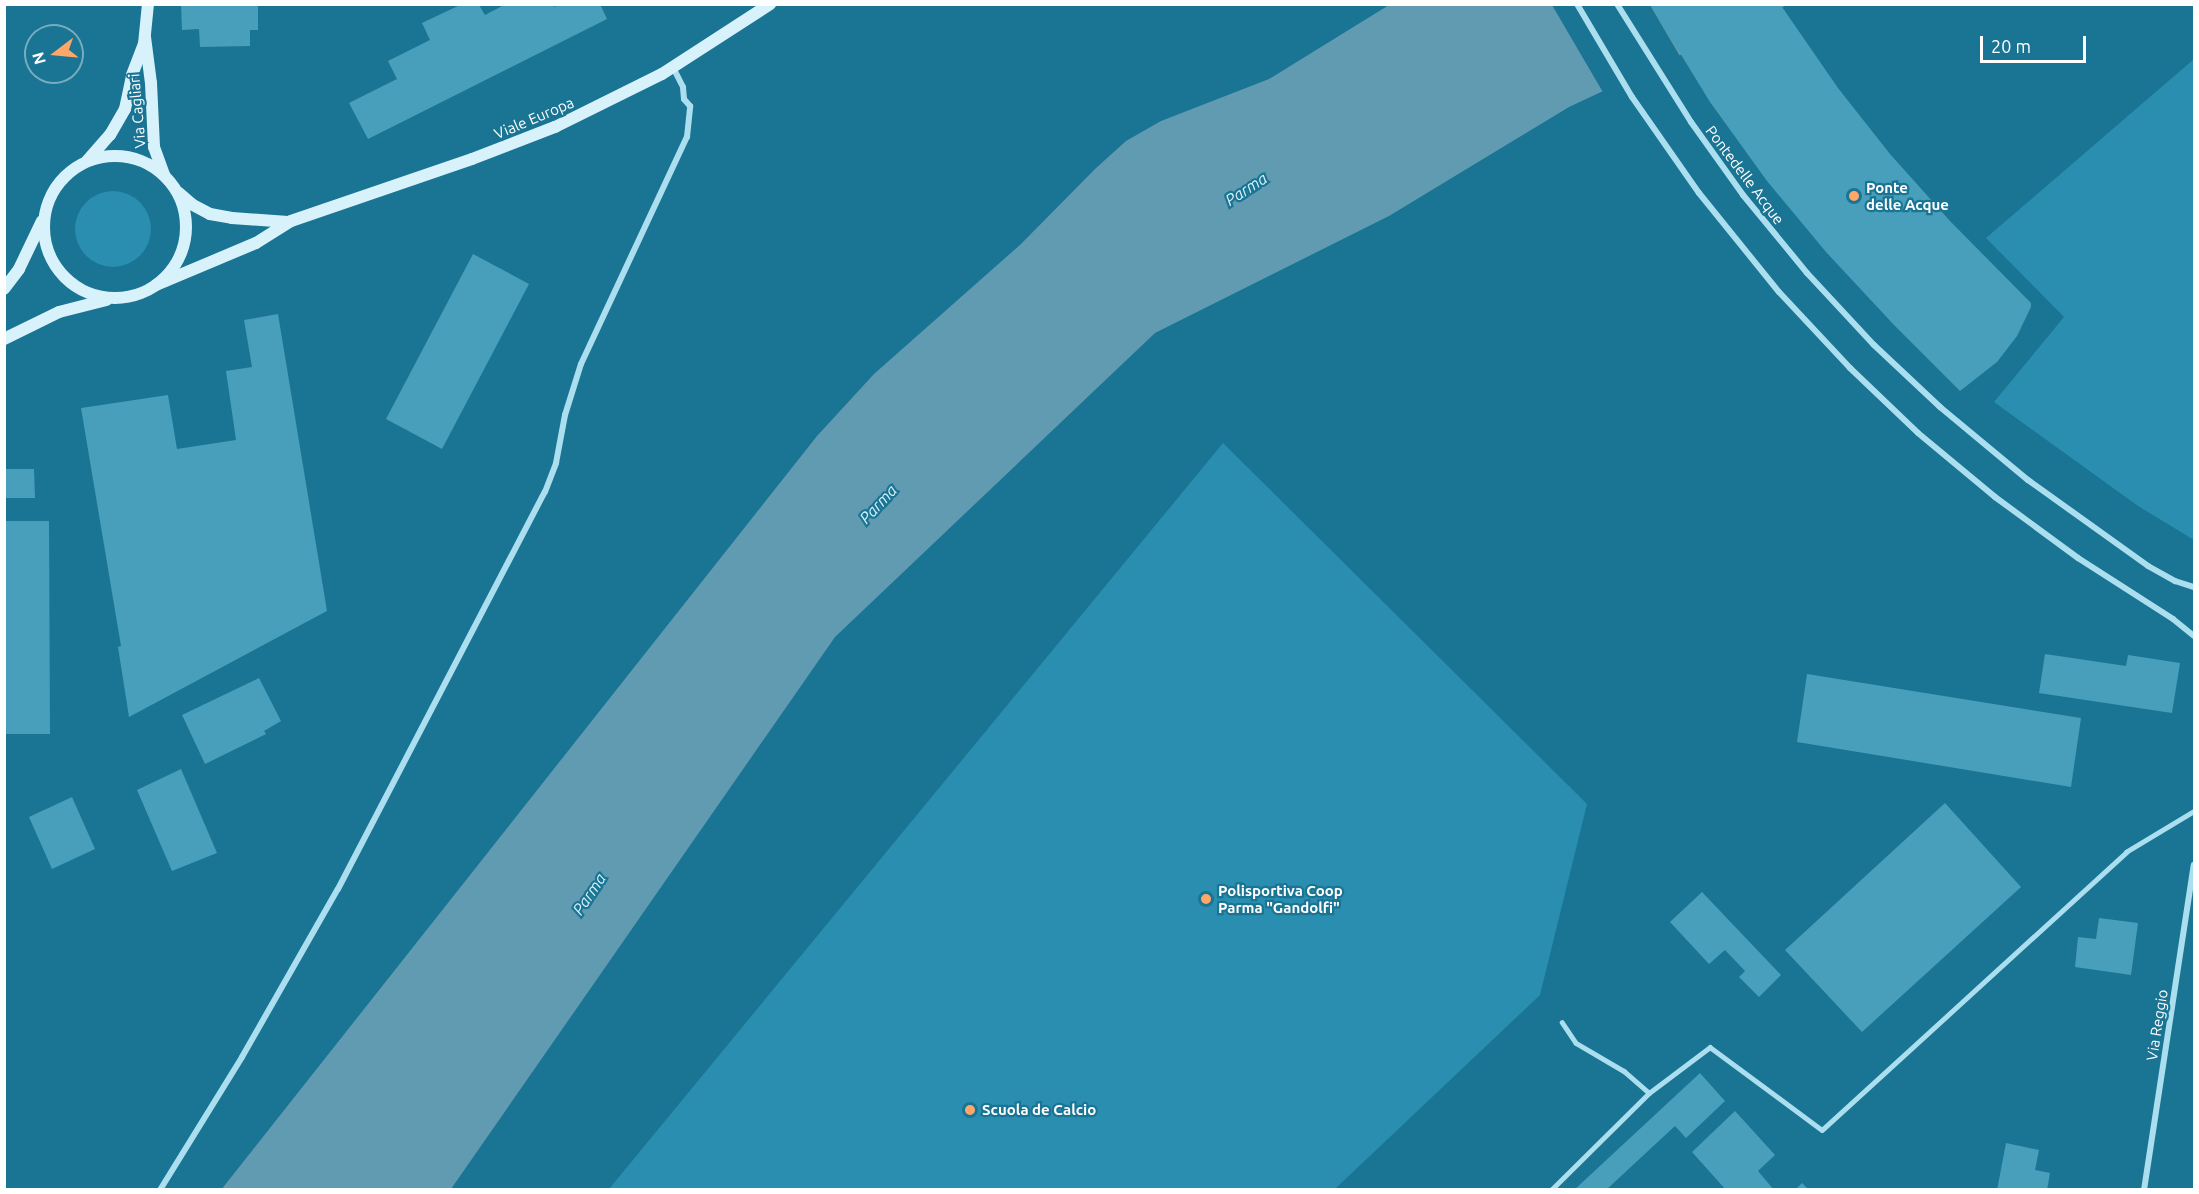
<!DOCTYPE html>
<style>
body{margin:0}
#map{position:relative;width:2199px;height:1194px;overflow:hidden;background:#1a7493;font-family:Ubuntu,sans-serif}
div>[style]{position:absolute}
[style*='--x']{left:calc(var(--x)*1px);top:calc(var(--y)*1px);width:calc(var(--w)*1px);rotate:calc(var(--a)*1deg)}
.green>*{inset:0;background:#2a8eb0}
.round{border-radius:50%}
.water>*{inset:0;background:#619bb1}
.pier>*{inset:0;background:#1a7493}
.building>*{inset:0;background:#479fbc}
.lane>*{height:4.5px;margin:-2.25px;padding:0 2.25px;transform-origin:2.25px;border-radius:2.25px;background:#abdfef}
.street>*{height:6px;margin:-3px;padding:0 3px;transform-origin:3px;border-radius:3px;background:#abdfef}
.secondary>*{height:12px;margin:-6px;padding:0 6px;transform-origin:6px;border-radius:6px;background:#d8f2fb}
.secondary>.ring{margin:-6px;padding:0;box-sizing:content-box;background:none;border:12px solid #d8f2fb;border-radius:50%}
.dots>*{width:16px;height:16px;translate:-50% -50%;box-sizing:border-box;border:3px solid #1a7493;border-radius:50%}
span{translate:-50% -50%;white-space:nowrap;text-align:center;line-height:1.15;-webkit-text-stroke:4.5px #1a7493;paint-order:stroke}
.street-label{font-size:15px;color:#fff}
.poi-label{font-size:15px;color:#fff;font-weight:700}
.left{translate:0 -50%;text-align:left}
.water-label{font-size:16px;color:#d7f2fa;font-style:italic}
.frame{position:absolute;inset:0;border:6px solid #fff;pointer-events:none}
.north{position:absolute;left:24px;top:24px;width:60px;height:60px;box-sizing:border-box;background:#1a7493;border:2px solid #76acbe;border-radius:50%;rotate:254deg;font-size:16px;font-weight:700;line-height:24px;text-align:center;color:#fff}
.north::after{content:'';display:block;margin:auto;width:21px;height:27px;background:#ffa769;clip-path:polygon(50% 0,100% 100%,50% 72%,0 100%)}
.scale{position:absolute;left:1980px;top:36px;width:106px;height:27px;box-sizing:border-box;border:3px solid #fff;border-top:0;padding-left:8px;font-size:18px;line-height:21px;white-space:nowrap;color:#fff;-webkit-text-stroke:4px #1a7493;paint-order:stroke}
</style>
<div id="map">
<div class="green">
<i style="clip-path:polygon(2194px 59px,2194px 540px,2138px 506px,1994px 402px,2064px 317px,1986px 238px)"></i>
<i class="round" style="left:75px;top:191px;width:76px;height:76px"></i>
<i style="clip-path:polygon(1223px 443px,1587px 804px,1540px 995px,1335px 1189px,609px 1189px)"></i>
</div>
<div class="water">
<i style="clip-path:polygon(1389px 5px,1787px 5px,1569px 107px,1389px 216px,1155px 333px,835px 637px,451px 1189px,221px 1190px,817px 436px,874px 374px,1021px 244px,1095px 169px,1126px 141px,1161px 121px,1269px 79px)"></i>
</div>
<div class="pier">
<i style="clip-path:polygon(1552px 5px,1650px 5px,1681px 58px,1604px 94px)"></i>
</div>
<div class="building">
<i style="clip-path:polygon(181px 4px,258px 5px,258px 30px,250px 30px,250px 46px,200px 47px,199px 29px,182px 30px)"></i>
<i style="clip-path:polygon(506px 4px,553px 4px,554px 7px,560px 4px,600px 4px,607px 19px,368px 139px,349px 103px,397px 79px,388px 61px,430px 40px,422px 23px,460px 5px,479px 5px,485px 15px)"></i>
<i style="clip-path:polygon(1650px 4px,1780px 4px,1838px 88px,1890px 154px,1950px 221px,2031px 303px,2031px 307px,2017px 336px,1997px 362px,1960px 391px,1894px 325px,1826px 252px,1767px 181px,1710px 102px)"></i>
<i style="clip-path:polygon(473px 254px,529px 284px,442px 449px,386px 419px)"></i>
<i style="clip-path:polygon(278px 314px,327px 611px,129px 717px,118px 647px,121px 646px,81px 408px,168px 395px,177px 449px,236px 440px,226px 371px,252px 367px,244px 320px)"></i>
<i style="clip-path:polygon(4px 469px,34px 469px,35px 498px,5px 498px)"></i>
<i style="clip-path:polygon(4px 521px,49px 521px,50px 734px,4px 734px)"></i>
<i style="clip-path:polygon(2045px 654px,2126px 666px,2128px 655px,2180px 663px,2172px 713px,2039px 693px)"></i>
<i style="clip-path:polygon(1807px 674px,2081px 718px,2071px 787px,1797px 742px)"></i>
<i style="clip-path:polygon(259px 678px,281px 721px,264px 731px,266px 734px,205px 764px,182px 715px)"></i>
<i style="clip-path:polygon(181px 769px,217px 853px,172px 871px,137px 790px)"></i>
<i style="clip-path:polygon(72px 797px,95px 849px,52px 869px,29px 817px)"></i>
<i style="clip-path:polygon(1945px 803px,2021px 887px,1862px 1032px,1785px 950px)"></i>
<i style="clip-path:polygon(1702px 892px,1781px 975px,1759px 997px,1739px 977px,1745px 971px,1725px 950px,1709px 964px,1670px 922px)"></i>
<i style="clip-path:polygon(2099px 918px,2138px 923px,2131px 975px,2075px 967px,2078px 937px,2096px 939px)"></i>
<i style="clip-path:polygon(1700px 1073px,1725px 1101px,1686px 1138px,1675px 1126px,1606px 1190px,1574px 1190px)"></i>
<i style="clip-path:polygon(1735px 1111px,1775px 1155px,1758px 1171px,1774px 1190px,1726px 1190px,1692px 1152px)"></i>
<i style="clip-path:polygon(2006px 1143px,2039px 1150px,2035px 1170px,2050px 1173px,2047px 1190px,1997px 1190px)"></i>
<i style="clip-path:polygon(1802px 1183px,1809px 1190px,1795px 1190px)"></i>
</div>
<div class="lane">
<i style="--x:1562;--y:1022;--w:25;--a:56"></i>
<i style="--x:1576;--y:1043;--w:56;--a:30.3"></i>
<i style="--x:1624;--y:1071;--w:33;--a:41"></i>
<i style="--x:1649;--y:1093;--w:76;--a:-37"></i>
<i style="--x:1710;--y:1047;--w:139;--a:36.5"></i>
<i style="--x:1822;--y:1130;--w:412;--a:-42.4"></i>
<i style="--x:2126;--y:852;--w:79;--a:-31.1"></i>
<i style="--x:1551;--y:1190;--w:138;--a:-44.7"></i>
</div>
<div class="street">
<i style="--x:1577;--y:4;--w:108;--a:59.4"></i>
<i style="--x:1632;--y:97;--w:117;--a:55.1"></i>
<i style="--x:1699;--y:193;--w:127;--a:51.1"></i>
<i style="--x:1779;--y:292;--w:104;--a:46.9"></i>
<i style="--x:1850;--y:368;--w:94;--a:43.7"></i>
<i style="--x:1918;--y:433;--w:100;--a:39.7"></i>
<i style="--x:1995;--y:497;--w:103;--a:36.3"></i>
<i style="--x:2078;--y:558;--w:113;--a:32.7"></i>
<i style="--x:2173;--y:619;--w:27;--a:39"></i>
<i style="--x:1617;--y:4;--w:139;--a:57.9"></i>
<i style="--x:1691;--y:122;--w:90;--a:54.5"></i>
<i style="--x:1743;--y:195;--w:101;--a:50.6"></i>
<i style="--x:1807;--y:273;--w:98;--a:47.1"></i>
<i style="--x:1874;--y:345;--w:91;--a:43.2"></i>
<i style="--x:1940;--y:407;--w:114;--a:39.7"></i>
<i style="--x:2028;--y:480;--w:148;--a:35.6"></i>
<i style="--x:2148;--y:566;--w:31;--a:29"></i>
<i style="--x:2175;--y:581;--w:20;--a:18"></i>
<i style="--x:160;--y:1190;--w:156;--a:-58.3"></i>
<i style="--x:242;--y:1057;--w:193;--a:-60.3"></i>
<i style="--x:338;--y:889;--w:448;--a:-62.5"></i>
<i style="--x:545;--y:492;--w:31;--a:-69"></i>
<i style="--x:556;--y:463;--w:49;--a:-79.4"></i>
<i style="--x:565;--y:415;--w:53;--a:-72.6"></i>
<i style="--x:581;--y:364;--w:251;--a:-65"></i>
<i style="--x:687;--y:137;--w:31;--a:-84"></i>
<i style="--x:690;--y:106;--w:9;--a:-131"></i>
<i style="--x:684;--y:99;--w:12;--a:-95"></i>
<i style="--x:683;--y:87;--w:22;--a:-117"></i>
<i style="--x:2144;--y:1190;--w:329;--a:-81.3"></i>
</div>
<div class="secondary">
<i style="--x:145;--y:37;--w:46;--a:82.6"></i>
<i style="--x:151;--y:83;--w:64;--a:87.3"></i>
<i style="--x:154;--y:147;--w:30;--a:70"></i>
<i class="ring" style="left:44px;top:156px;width:130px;height:130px"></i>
<i style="--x:87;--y:161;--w:35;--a:-49"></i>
<i style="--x:110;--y:135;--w:30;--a:-60"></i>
<i style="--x:125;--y:109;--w:35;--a:-78"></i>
<i style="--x:132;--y:75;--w:33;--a:-69"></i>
<i style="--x:144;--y:44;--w:40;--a:-84.3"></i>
<i style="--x:179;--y:193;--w:18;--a:41"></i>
<i style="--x:193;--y:205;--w:19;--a:28"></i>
<i style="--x:210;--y:214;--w:22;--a:10"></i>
<i style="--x:232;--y:218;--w:56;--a:4.1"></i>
<i style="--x:156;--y:285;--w:108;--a:-22.8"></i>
<i style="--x:256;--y:243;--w:41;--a:-32.2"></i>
<i style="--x:291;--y:221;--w:191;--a:-18.9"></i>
<i style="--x:472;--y:159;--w:89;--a:-21.1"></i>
<i style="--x:555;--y:127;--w:119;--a:-26.4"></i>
<i style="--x:662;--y:74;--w:129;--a:-32.9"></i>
<i style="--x:4;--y:289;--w:25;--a:-53"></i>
<i style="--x:19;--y:269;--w:53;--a:-64.4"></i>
<i style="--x:4;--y:339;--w:61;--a:-26.1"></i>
<i style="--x:59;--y:312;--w:49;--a:-14.3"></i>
</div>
<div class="dots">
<i style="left:1854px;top:196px;background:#ffa769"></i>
<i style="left:1206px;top:899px;background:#ffa769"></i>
<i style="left:970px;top:1110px;background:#ffa769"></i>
</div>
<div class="street-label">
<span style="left:137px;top:111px;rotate:-95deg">Via Cagliari</span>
<span style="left:534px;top:118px;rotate:-23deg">Viale Europa</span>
<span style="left:1745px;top:175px;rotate:53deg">Pontedelle Acque</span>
<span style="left:2157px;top:1025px;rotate:-81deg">Via Reggio</span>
</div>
<div class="poi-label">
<span class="left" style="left:1866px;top:196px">Ponte<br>delle Acque</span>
<span class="left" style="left:1218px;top:899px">Polisportiva Coop<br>Parma "Gandolfi"</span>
<span class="left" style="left:982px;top:1110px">Scuola de Calcio</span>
</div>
<div class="water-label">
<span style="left:1246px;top:189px;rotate:-33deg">Parma</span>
<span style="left:878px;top:504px;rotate:-47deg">Parma</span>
<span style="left:589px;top:894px;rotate:-56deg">Parma</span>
</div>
<div class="frame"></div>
<div class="north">N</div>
<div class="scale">20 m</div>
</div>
